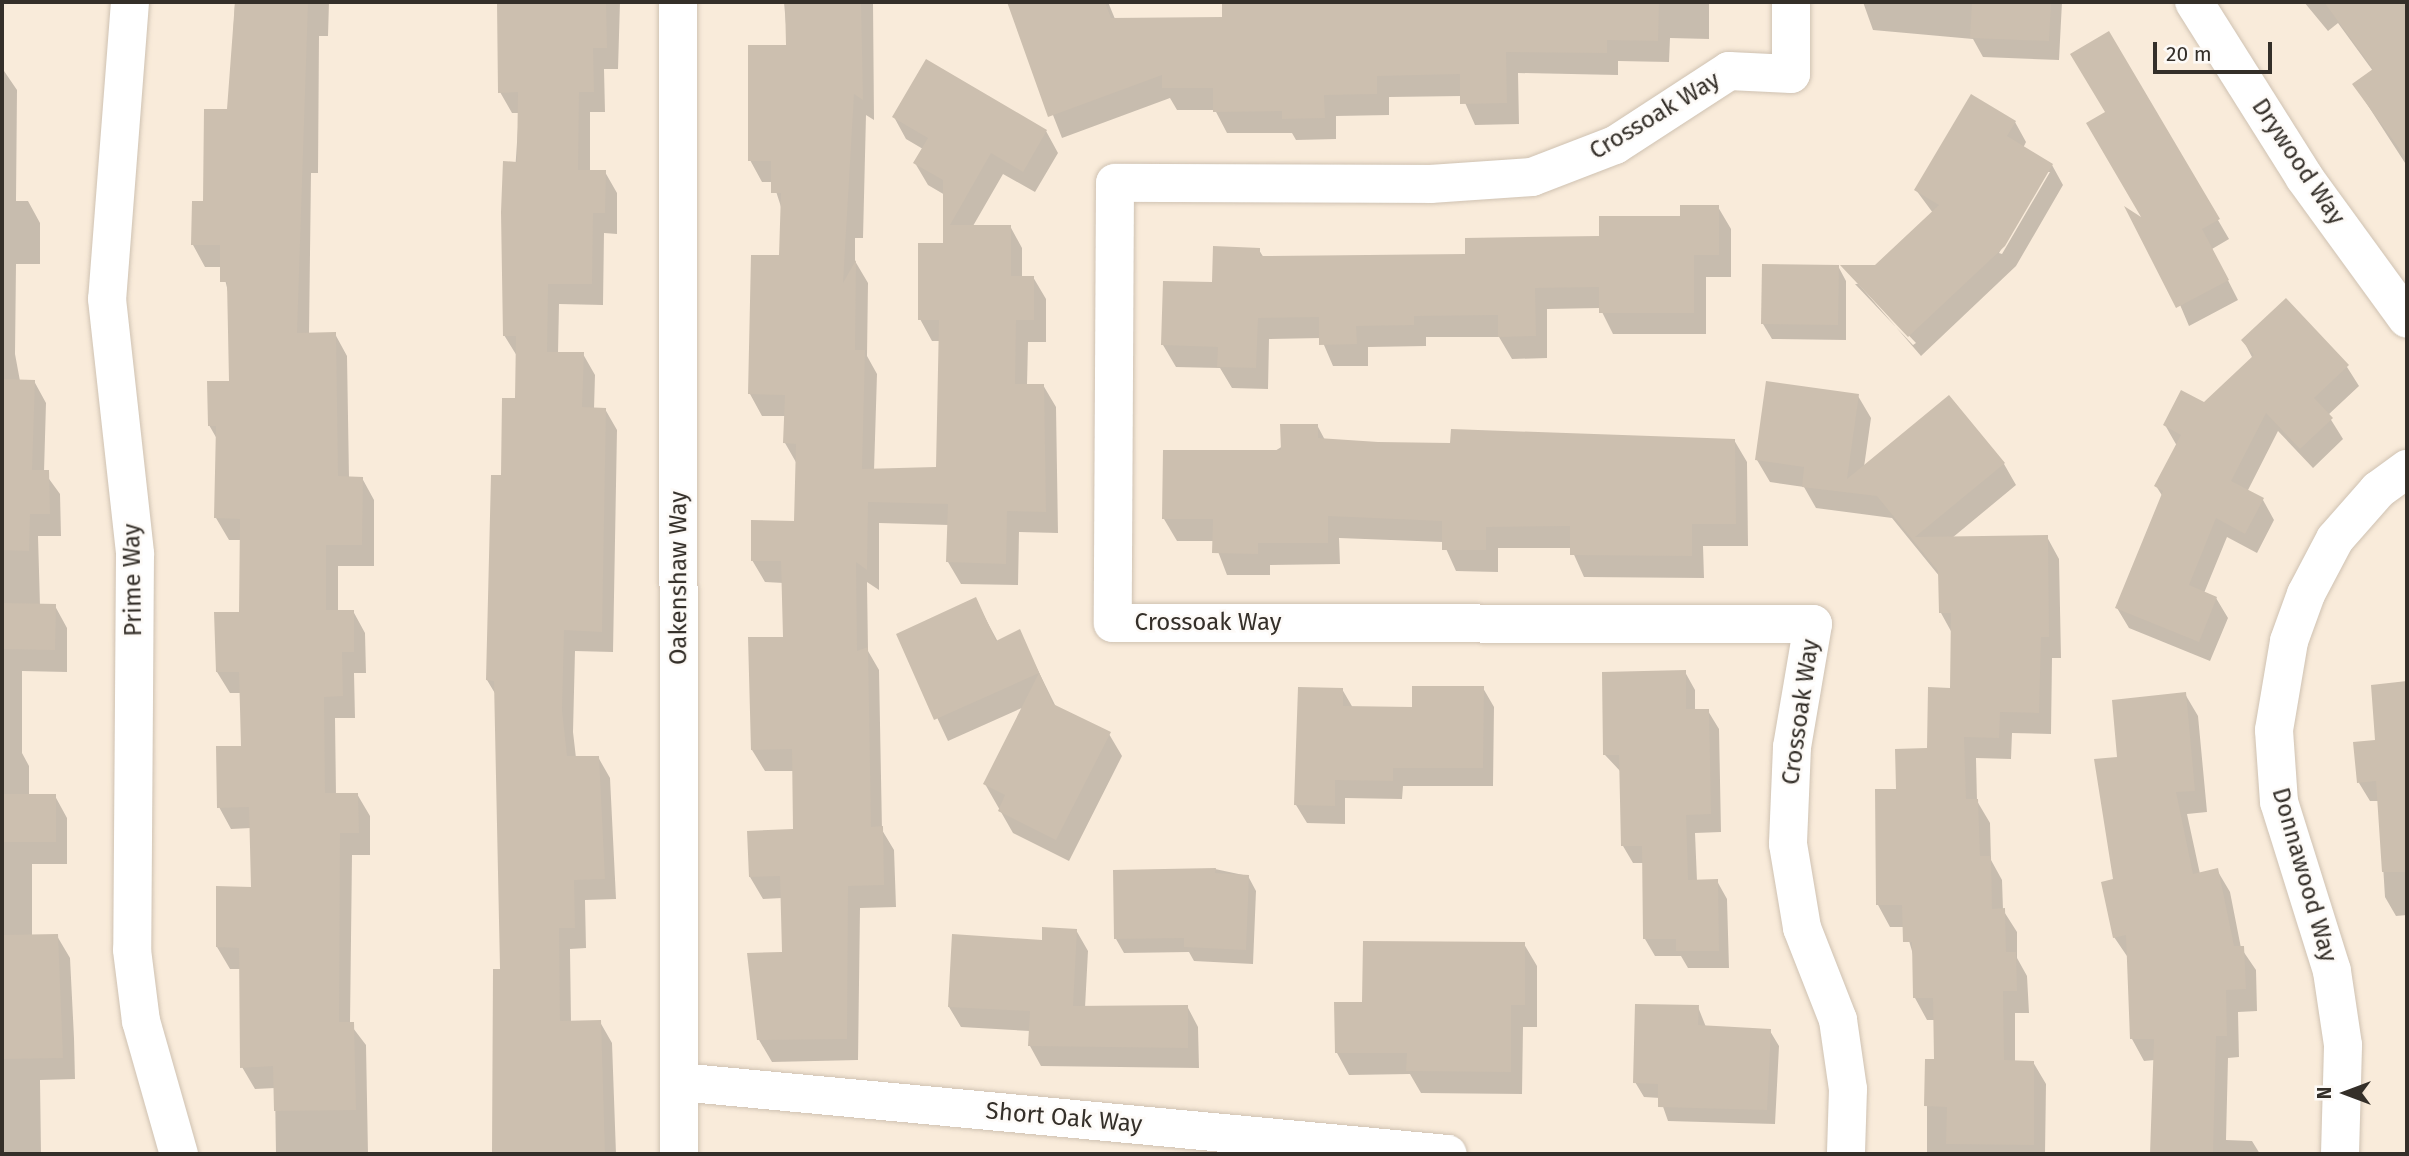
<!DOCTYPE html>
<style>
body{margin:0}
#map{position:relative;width:2409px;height:1156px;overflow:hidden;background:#f9ebda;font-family:"Fira Sans",sans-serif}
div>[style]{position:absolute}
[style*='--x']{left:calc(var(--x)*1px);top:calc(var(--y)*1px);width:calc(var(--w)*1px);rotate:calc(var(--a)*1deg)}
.shadow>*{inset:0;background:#0003}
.building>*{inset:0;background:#ccbfaf}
.roads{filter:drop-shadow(0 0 2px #cfc2b2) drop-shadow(0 0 2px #cfc2b2)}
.minor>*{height:38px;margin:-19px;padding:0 19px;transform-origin:19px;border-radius:19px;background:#fff}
span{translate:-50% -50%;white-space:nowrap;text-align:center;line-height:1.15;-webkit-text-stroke:5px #fdfaf7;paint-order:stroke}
.street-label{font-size:24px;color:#342f29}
.frame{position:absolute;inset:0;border:4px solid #342f29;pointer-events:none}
.north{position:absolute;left:2311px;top:1058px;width:70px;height:70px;-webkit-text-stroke:5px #fdfaf7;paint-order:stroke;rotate:270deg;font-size:19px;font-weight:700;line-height:28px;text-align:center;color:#342f29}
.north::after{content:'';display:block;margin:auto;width:24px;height:32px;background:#342f29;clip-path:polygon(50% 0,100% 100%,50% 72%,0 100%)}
.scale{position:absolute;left:2153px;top:42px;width:119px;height:32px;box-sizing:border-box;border:4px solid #342f29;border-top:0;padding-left:9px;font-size:21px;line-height:24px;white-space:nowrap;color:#342f29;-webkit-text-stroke:5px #fdfaf7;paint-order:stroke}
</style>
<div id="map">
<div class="shadow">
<i style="clip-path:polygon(235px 2px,329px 2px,328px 36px,319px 36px,318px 173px,311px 173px,309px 334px,335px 334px,347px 356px,349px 478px,362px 478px,374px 500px,374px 566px,338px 566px,338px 612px,353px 611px,365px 633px,366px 673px,354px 673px,355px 718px,335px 718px,336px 795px,357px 794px,370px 816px,370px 855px,352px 855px,350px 1024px,366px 1045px,368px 1154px,276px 1154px,275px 1088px,255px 1089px,242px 1067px,241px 969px,230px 969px,217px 947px,252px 888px,251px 828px,231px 829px,219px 807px,242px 748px,241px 693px,230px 693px,217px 672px,240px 614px,242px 540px,229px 540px,216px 518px,217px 439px,209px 425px,231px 382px,229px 296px,222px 267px,205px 267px,193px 245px,229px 111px)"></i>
<i style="clip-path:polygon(499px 2px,620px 2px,618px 69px,604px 69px,605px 112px,590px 112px,590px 172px,605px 172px,617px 193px,617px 234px,604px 233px,603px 305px,559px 304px,558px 354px,583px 354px,595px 375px,594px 409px,605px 409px,617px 430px,613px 652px,575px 651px,573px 732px,576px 758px,598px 757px,610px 778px,616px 899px,585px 900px,586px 948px,570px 949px,571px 1022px,600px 1022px,612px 1043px,616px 1154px,494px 1154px,495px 970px,502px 970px,496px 695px,487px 680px,503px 477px,517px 399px,517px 356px,504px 335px,519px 113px,512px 113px,500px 92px)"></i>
<i style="clip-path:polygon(784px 2px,873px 2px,874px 120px,866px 115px,863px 238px,855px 238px,855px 261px,868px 283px,867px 356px,877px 374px,874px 471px,938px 469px,940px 341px,932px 341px,920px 319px,945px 245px,945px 195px,928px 185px,915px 163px,923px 149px,906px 139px,894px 117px,1046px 131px,1058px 153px,1035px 192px,1003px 174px,973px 226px,1010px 226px,1022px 248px,1022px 277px,1033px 277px,1046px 299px,1046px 342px,1028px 342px,1027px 385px,1043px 385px,1056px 407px,1058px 533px,1019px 532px,1018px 585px,961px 584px,948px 562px,949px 525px,879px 523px,879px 590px,867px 582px,868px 651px,879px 670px,882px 830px,894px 850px,896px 907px,860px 908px,858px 1060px,772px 1062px,759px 1040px,784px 954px,782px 898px,763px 899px,750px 877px,795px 831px,794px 771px,765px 771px,752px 750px,784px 638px,784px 583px,765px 582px,752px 560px,795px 523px,797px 464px,785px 443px,786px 416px,762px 416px,750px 394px,781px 257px,782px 210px,773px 182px,762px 182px,750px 160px,788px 47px)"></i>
<i style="clip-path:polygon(1028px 2px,1108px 2px,1115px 19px,1224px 19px,1223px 2px,1709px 2px,1709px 39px,1670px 38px,1669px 62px,1618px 61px,1618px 75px,1518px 73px,1519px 124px,1475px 125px,1462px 96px,1389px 97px,1389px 115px,1336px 116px,1336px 139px,1296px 140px,1292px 133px,1227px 133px,1215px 110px,1177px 110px,1170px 98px,1062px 138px,1011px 8px)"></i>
<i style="clip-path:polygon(1863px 2px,2062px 2px,2059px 60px,1983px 57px,1973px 39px,1873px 30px)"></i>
<i style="clip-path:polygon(2304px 2px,2407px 2px,2407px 166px,2354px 84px,2373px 71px,2338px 23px,2328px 31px)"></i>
<i style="clip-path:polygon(2109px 33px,2229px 239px,2212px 249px,2238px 300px,2189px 326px,2145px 222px)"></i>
<i style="clip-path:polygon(2px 68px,17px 90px,16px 201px,28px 201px,40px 223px,40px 264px,16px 264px,15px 354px,20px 381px,34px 381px,46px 403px,44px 472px,60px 494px,61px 536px,38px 536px,40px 606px,55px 606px,67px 628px,67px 672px,22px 671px,22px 753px,29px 766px,29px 796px,55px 796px,67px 818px,67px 864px,32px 864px,32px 936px,57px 936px,70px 958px,74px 1038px,75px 1079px,40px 1080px,41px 1154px,2px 1154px)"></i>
<i style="clip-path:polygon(evenodd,2015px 122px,2026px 142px,2023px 148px,2052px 165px,2063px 185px,2016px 266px,1921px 356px,1843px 266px,1876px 267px,1933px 213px,1916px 190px,2015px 122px,2046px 172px,2050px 172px,2002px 254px,1999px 253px,2046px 172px,2015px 122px,1855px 284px,1860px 284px,1916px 343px,1913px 345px,1855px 284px)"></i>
<i style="clip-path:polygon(1718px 207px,1731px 229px,1731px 277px,1706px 277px,1706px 334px,1613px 334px,1600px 308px,1547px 309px,1547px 358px,1512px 359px,1499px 337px,1426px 337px,1426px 346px,1368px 347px,1368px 366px,1333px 366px,1321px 338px,1269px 339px,1268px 389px,1232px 388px,1220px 368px,1176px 367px,1163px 345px,1213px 284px,1259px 250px,1264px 258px,1467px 255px,1600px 238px)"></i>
<i style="clip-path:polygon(1838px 266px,1846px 281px,1846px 340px,1772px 339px,1763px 324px)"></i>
<i style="clip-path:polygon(2243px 340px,2347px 367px,2359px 386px,2328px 415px,2343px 439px,2313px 468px,2278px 431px,2247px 492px,2263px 500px,2274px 520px,2257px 553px,2227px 537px,2204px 593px,2216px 598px,2228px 618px,2210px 661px,2129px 628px,2117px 608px,2163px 497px,2156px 486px,2177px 446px,2165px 425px,2204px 404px,2253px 359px)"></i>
<i style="clip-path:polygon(1858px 396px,1871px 418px,1864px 467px,2004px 464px,2016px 485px,1952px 538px,2047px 537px,2059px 559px,2061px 658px,2052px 658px,2051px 734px,2012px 733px,2011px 759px,1976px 758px,1977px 801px,1990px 823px,1991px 860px,2002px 880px,2003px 910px,2017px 932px,2017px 958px,2027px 976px,2029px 1013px,2015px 1013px,2015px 1062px,2033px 1062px,2046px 1084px,2045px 1154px,1927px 1154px,1927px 1061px,1936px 1061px,1935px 1020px,1927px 1020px,1915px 998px,1914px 958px,1905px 927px,1890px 927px,1878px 905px,1898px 791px,1929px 750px,1951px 689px,1952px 633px,1941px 613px,1940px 577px,1892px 518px,1816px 508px,1804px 487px,1770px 482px,1757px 460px)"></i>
<i style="clip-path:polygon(1317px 425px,1325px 440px,1378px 444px,1734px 440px,1747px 462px,1748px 546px,1703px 546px,1704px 578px,1584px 577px,1571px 548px,1498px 548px,1498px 572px,1456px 571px,1443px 542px,1339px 538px,1340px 564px,1270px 565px,1270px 575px,1227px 575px,1214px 541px,1177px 541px,1164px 519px)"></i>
<i style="clip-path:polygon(975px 599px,998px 642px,1019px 632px,1056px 707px,1109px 734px,1122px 756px,1069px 861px,1013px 833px,985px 784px,1024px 707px,948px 741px,898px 634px)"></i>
<i style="clip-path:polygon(1685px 672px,1695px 690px,1695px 711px,1708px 711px,1719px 729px,1721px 832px,1695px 833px,1697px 881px,1717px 881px,1727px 899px,1729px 968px,1688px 968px,1681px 956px,1655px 956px,1645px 939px,1644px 863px,1633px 863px,1623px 846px,1621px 772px,1605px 755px)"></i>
<i style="clip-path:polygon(2407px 683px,2407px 915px,2396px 916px,2385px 897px,2379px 801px,2370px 801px,2359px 783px,2377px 741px,2372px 687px)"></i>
<i style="clip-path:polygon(1483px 688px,1494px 707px,1493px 786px,1403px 786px,1402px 799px,1345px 798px,1345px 824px,1307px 823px,1296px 805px,1342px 689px,1353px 708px,1414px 709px)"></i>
<i style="clip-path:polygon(2185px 694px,2198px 716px,2207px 812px,2187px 814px,2200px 874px,2217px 870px,2230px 892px,2241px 948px,2256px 970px,2257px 1011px,2238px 1012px,2239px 1057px,2228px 1058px,2226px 1140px,2252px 1141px,2260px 1154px,2152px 1154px,2155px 1060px,2144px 1061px,2132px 1039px,2129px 959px,2114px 937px,2119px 759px)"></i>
<i style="clip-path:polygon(1215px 869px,1248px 876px,1256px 891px,1253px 964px,1194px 961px,1189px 952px,1124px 953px,1116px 939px)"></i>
<i style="clip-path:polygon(1076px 930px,1088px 951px,1085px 1008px,1187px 1006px,1198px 1027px,1199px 1068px,1041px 1066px,1030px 1046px,1030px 1031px,961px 1027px,949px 1007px,1043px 942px)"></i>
<i style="clip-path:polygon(1524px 944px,1537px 966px,1537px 1027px,1523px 1027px,1522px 1094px,1421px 1093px,1410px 1074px,1349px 1075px,1337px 1053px,1364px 1004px)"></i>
<i style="clip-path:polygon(1698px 1007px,1706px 1027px,1770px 1031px,1779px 1046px,1775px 1124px,1668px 1121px,1660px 1098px,1644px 1097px,1635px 1082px)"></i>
</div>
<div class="building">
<i style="clip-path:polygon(235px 2px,308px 2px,297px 333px,336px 332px,338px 476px,363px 477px,362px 545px,326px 545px,326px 610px,354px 610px,354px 652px,342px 652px,343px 696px,324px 697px,325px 793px,358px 793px,359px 833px,340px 833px,339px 1022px,354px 1022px,356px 1110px,274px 1111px,273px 1066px,240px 1068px,239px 948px,216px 947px,216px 886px,251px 887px,249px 807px,217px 808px,216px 746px,241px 746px,239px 672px,216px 672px,214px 612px,239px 612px,240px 519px,214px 518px,216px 426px,208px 426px,207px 381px,229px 381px,227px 282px,220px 282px,220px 245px,191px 245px,192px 201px,203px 201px,204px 109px,227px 109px)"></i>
<i style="clip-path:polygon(497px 2px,606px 2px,607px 48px,593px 48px,594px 92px,579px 92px,578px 170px,606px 170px,605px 213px,593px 213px,592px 284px,548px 284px,547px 352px,584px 352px,582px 407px,606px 408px,602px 632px,564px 630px,562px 710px,567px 756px,599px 756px,605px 879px,574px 880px,575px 928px,559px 928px,560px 1021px,601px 1020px,605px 1154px,492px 1154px,493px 969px,500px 969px,494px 681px,486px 680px,491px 475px,501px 475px,502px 398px,515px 398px,516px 336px,503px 336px,501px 212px,503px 161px,517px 162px,518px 92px,498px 93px)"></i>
<i style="clip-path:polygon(785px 2px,861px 2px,863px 100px,854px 94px,843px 283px,856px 260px,855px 350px,865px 350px,862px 469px,936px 467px,939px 320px,918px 320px,918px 243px,943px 243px,943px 180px,913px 163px,928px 138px,892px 117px,926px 59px,1047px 130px,1023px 172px,991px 153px,950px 225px,1011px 225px,1011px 276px,1034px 276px,1034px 320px,1016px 320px,1015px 384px,1044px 384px,1046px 512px,1007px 511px,1006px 564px,946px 562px,948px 504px,868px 502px,867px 570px,856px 562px,857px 651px,868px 647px,871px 827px,883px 826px,884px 885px,848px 886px,847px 1039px,757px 1040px,747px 953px,782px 952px,780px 876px,749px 877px,747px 831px,793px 829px,792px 749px,751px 750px,748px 637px,783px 637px,781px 561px,751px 561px,751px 520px,794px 521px,796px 444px,783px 443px,785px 395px,748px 394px,751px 255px,779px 255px,781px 193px,771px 193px,771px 161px,748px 161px,748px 45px,786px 45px)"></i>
<i style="clip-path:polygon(1007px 2px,1105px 2px,1111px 18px,1222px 17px,1222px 2px,1659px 2px,1658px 41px,1607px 40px,1607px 53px,1506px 52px,1507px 103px,1460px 104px,1460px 74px,1377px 76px,1377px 94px,1324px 95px,1325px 118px,1282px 119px,1282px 111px,1213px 112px,1213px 88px,1162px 88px,1162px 75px,1048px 117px)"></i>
<i style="clip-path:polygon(1972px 2px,2051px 2px,2049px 41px,1970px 38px)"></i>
<i style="clip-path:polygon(2324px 2px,2407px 2px,2407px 159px,2352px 84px,2373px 69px)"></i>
<i style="clip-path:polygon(2109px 31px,2220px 219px,2202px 229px,2229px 280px,2176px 308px,2124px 206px,2141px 217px,2086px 123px,2105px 112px,2070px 54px)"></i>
<i style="clip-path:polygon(1971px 94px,2016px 121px,2007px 136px,2053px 164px,2005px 246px,1908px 337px,1840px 265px,1875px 265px,1939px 205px,1914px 190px)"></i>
<i style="clip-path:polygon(1680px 205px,1719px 205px,1719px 255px,1694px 255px,1694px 313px,1599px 313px,1599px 287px,1535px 288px,1536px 336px,1498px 337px,1498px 315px,1414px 316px,1414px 325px,1356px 326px,1357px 344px,1319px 345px,1319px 317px,1258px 318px,1256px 368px,1217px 367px,1218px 347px,1161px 345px,1163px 281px,1212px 282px,1213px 246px,1260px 248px,1260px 256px,1465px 254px,1465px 238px,1599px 236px,1599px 216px,1680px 216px)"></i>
<i style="clip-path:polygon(1762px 264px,1839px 265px,1838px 325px,1761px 324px)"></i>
<i style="clip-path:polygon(2286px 298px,2349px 365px,2314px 398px,2333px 418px,2300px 449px,2266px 413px,2231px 481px,2264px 498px,2245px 534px,2216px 518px,2189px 585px,2217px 597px,2199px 642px,2115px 608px,2163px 491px,2154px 486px,2181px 435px,2163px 425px,2181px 390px,2204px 402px,2254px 355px,2241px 340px)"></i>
<i style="clip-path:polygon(2px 379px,35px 380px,32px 470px,49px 470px,50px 514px,30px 514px,29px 551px,2px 550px)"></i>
<i style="clip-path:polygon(1766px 381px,1859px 394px,1847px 479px,1949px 395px,2005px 463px,1915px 537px,2048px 535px,2049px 637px,2041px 637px,2039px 713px,2000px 712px,1999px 738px,1964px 737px,1966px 799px,1978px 799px,1980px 856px,1991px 856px,1992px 909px,2005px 908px,2006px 952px,2016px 952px,2017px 991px,2003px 991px,2004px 1060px,2034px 1061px,2034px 1145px,1946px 1144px,1947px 1107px,1924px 1106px,1925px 1059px,1934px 1059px,1933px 998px,1913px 998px,1912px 942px,1903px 942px,1902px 905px,1876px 905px,1875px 789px,1896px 789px,1895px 749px,1927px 748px,1928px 687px,1950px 688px,1951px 613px,1939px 613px,1938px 571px,1877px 496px,1802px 487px,1804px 467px,1755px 460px)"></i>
<i style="clip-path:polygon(1280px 424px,1318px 424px,1318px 438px,1378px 442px,1450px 443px,1451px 429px,1735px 439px,1736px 524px,1692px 524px,1692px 556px,1570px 555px,1570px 526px,1486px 527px,1486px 550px,1442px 550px,1442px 521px,1328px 516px,1328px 543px,1258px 543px,1258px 554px,1212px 553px,1213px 519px,1162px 519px,1163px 450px,1281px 450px)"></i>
<i style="clip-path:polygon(976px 597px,996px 641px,1020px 629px,1053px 704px,1111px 732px,1056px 840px,998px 811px,1005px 795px,983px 784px,1039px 673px,934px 720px,896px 634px)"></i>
<i style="clip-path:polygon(2px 603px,56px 604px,55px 650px,2px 649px)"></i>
<i style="clip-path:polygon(1686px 670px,1686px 709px,1709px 709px,1711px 814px,1686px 815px,1688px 880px,1718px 879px,1719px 951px,1676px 951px,1676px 939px,1643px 939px,1642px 846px,1621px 846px,1619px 755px,1603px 755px,1602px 672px)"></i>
<i style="clip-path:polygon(2407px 681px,2407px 872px,2382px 872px,2376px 781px,2357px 783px,2353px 742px,2375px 740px,2371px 685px)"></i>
<i style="clip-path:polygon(1412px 686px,1484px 686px,1483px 768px,1393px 768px,1393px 781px,1335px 780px,1335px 806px,1294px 805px,1298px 687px,1343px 688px,1343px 706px,1412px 707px)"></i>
<i style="clip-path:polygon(2186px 692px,2195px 791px,2176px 792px,2193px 874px,2218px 868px,2234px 946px,2244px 946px,2246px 989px,2226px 990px,2227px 1036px,2216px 1036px,2213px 1154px,2150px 1154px,2154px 1039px,2130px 1039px,2126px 935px,2113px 938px,2101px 882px,2113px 879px,2094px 759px,2117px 757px,2112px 700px)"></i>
<i style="clip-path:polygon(2px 794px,56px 794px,56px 842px,2px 842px)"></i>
<i style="clip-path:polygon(1216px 868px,1215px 873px,1249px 875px,1246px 950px,1184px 947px,1184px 938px,1114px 939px,1113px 870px)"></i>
<i style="clip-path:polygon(1042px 927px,1077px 929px,1073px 1006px,1188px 1005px,1188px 1048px,1028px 1046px,1030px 1011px,948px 1007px,952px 934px,1042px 940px)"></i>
<i style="clip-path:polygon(58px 934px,63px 1058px,2px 1059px,2px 935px)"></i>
<i style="clip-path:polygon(1363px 941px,1525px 942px,1525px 1005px,1511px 1005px,1511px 1072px,1406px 1071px,1407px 1053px,1335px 1053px,1334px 1002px,1362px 1002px)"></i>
<i style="clip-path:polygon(1635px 1004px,1699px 1005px,1698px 1025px,1771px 1029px,1767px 1110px,1658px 1107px,1658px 1084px,1633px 1083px)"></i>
</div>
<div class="roads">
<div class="minor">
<i style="--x:130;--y:2;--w:298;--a:94.4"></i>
<i style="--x:107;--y:299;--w:257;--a:83.7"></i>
<i style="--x:135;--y:554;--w:396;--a:90.4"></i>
<i style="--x:132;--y:950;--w:72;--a:82.8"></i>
<i style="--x:141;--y:1021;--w:138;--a:74.1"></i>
<i style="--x:678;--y:2;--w:1152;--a:89.95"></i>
<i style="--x:1791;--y:2;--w:72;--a:90"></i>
<i style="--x:1791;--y:74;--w:62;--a:-177.2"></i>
<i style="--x:1729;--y:71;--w:136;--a:147"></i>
<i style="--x:1615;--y:145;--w:89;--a:158.9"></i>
<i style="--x:1532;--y:177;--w:102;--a:176.1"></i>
<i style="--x:1430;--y:184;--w:315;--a:-179.8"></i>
<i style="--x:1115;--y:183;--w:440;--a:90.3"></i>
<i style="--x:1113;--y:623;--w:700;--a:0.08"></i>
<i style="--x:1813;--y:624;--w:125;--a:99.7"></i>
<i style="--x:1792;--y:747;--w:97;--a:92.4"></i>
<i style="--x:1788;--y:844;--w:85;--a:80.5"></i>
<i style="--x:1802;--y:928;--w:99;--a:68.6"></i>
<i style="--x:1838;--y:1020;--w:70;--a:81.8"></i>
<i style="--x:1848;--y:1089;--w:65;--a:91.8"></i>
<i style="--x:2194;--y:2;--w:207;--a:57.8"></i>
<i style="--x:2304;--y:177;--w:175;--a:54"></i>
<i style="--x:679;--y:1082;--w:772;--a:5.35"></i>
<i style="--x:2340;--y:1154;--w:109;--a:-88.4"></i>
<i style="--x:2343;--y:1045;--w:75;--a:-98.5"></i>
<i style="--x:2332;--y:971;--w:177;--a:-107.4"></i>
<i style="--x:2279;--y:802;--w:72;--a:-94"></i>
<i style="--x:2274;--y:730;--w:90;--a:-80.4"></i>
<i style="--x:2289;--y:641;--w:50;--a:-70.1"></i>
<i style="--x:2306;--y:594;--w:62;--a:-62.2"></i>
<i style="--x:2335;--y:539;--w:65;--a:-48.7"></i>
<i style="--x:2378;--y:490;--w:36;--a:-36"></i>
</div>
</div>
<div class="street-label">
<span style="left:1655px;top:116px;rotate:-31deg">Crossoak Way</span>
<span style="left:2298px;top:162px;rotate:56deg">Drywood Way</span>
<span style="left:679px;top:578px;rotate:-90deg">Oakenshaw Way</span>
<span style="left:133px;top:580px;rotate:-91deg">Prime Way</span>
<span style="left:1208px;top:623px">Crossoak Way</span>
<span style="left:1801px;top:712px;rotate:-82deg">Crossoak Way</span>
<span style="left:2304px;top:875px;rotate:74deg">Donnawood Way</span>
<span style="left:1064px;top:1118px;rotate:5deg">Short Oak Way</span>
</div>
<div class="frame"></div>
<div class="north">N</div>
<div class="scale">20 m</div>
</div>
